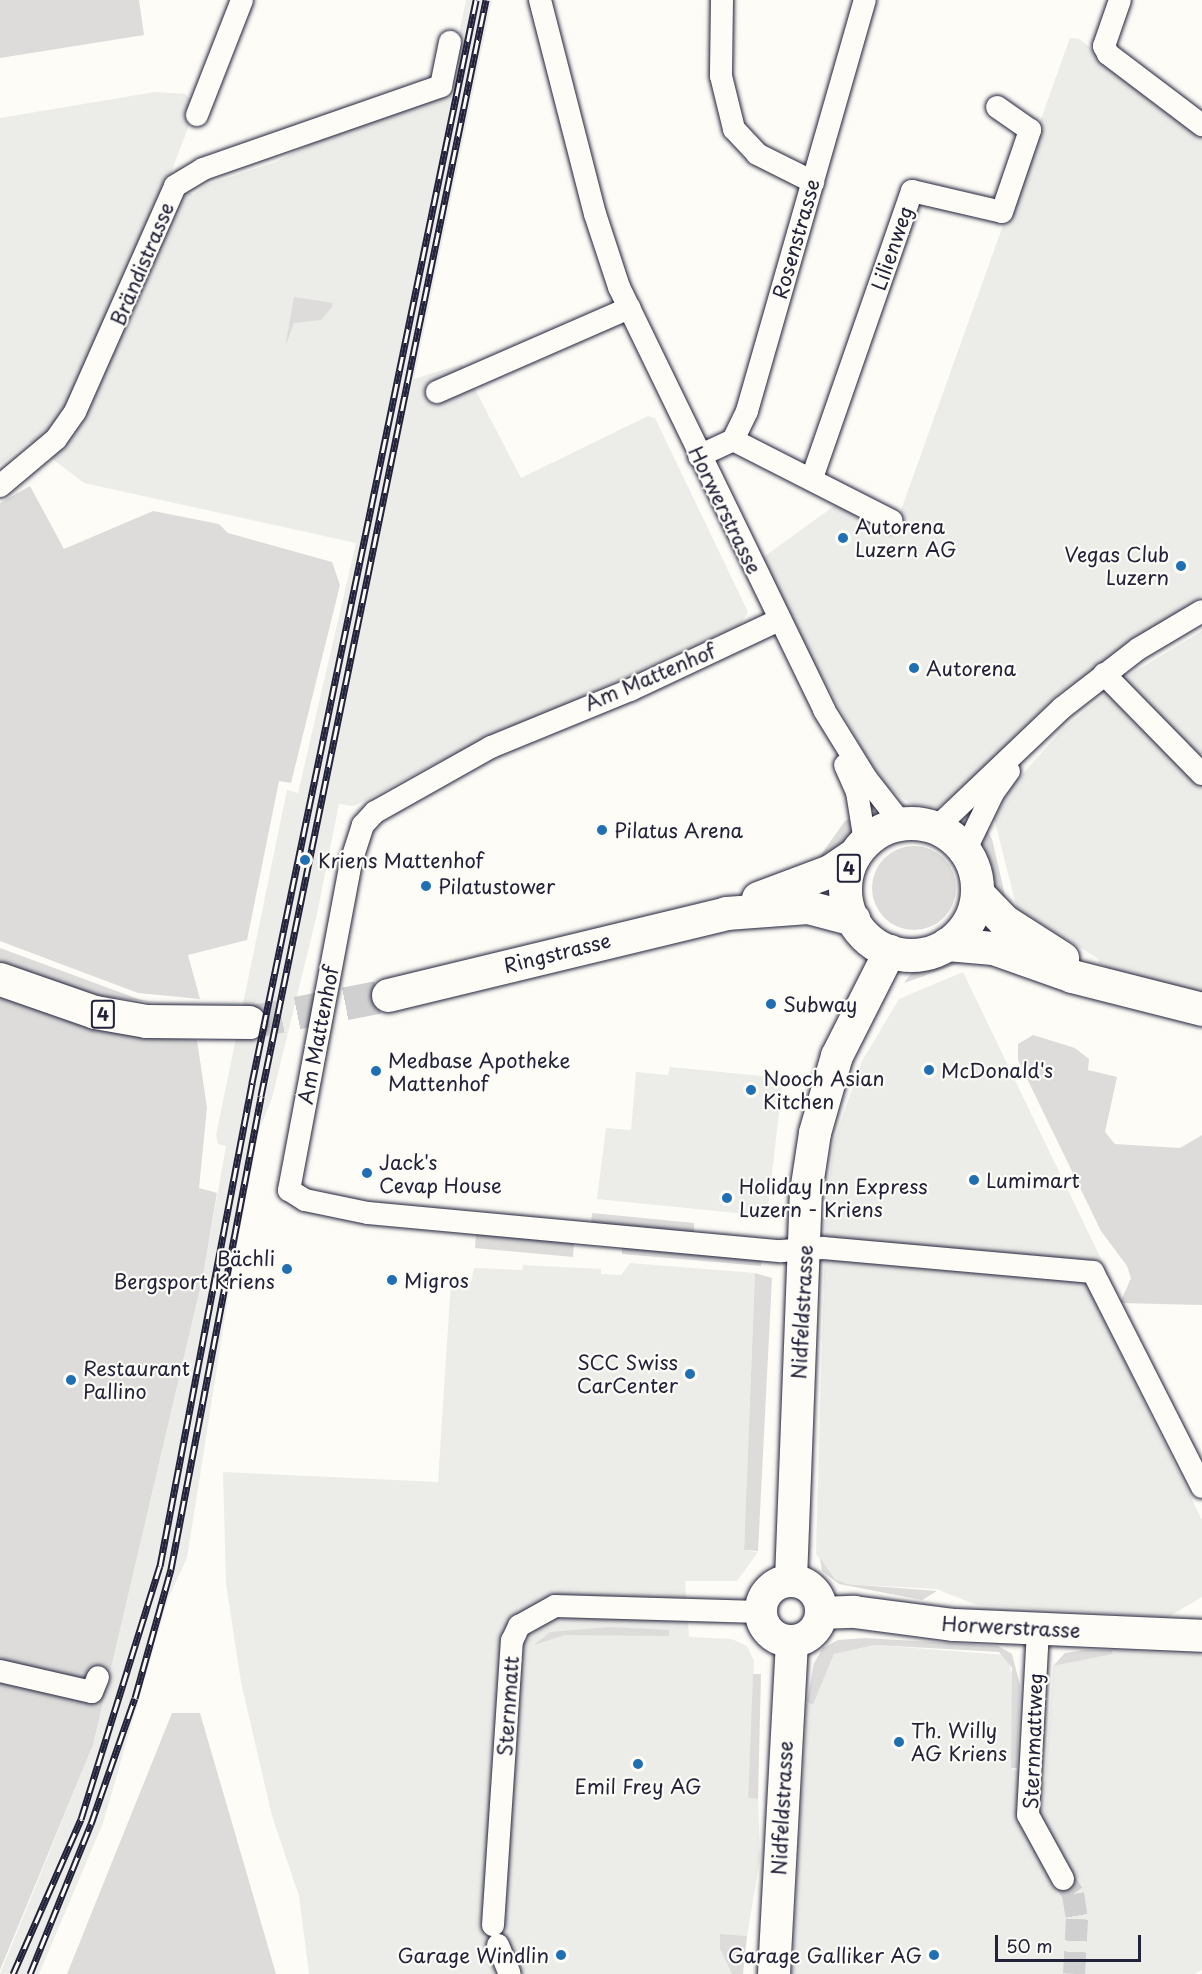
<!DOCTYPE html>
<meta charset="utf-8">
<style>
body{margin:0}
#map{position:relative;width:1202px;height:1974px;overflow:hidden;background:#fdfcf7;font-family:"Playpen Sans",sans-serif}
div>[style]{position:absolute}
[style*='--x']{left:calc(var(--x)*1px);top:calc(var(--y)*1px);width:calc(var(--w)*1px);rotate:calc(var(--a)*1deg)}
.built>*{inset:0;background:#ecece9}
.green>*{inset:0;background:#dddcdb}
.round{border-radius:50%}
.street-tunnel>*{height:22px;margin-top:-11px;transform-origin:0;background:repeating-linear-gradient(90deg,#d1d0d1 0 22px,transparent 0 33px)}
.primary-tunnel>*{height:33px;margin-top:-16.5px;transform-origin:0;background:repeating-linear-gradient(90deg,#d1d0d1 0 33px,transparent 0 49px)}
.roads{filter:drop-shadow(0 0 2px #22223b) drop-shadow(0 0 2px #22223b)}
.street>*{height:22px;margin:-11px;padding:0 11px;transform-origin:11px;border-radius:11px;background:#fdfcf7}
.secondary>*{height:32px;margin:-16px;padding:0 16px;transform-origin:16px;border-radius:16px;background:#fdfcf7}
.secondary>.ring{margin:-16px;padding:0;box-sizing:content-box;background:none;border:32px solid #fdfcf7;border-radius:50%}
.primary>*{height:33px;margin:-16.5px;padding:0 16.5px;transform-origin:16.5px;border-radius:16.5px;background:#fdfcf7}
.primary>.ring{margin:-16.5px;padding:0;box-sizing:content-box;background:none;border:33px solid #fdfcf7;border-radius:50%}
.rail>*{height:7px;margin-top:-3.5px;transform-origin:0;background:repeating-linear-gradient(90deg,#fdfcf7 0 14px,#22223b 0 28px);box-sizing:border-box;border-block:2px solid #22223b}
.dots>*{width:16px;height:16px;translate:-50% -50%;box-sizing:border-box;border:3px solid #fdfcf7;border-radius:50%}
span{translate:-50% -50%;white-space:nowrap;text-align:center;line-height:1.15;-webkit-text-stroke:4.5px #fdfcf7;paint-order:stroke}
.shield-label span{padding:2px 4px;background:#fdfcf7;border:2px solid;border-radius:4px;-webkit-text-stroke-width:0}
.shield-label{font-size:18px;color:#22223b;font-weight:700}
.street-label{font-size:20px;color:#22223b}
.poi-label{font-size:20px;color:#22223b}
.left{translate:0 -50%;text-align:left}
.right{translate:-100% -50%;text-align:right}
.scale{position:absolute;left:995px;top:1935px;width:146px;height:27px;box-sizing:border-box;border:3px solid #22223b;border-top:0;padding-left:8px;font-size:18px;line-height:21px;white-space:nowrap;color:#22223b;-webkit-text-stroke:4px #fdfcf7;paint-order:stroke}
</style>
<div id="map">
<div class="built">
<i style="clip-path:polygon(466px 0,492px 0,414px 379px,462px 364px,521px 478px,648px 416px,655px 418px,748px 612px,740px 625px,436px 763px,354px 806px,339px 804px,317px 914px,272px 1098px,259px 1131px,233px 1266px,187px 1558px,168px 1599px,103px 1823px,39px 1974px,0 1974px,93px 1745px,203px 1276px,226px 1146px,218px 1144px,216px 1135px,287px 790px,298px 793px,356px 543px,84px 483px,29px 441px,0 465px,0 118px,155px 92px,185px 94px,196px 107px,170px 175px,193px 195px,206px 185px,276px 162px,337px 130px,447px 91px)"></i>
<i style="clip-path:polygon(1070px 38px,1079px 39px,1202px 131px,1202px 596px,1058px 694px,959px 793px,938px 807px,913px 805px,890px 789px,871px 764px,797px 633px,761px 559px,841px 501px,895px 527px)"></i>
<i style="clip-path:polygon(1202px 631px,1202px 995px,1131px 979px,1098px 963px,1099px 959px,1017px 909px,994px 818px,1011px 787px,1062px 730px,1128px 676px)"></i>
<i style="clip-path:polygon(963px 972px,1103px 1263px,1092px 1295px,1202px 1520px,1202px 1597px,1168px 1617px,977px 1605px,936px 1589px,847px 1584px,835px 1579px,816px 1554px,826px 1206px,834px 1141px,862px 1061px,899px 999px)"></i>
<i style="clip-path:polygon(670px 1067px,783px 1078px,767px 1216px,597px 1199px,606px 1128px,631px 1130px,636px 1072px,668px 1075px)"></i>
<i style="clip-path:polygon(630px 1263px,755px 1273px,744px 1550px,758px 1552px,737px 1581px,685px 1581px,689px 1637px,732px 1639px,747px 1646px,754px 1661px,748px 1797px,758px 1799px,760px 1859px,747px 1936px,720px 1935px,720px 1949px,732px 1974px,309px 1974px,299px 1896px,272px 1816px,241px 1682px,226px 1584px,223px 1472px,438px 1482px,451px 1281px,471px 1282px,474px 1268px,522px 1270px,523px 1265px,601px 1269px,601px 1274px,621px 1275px)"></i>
<i style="clip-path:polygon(875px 1645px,1006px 1655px,1014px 1680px,1012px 1769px,1045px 1782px,1053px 1666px,1113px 1654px,1112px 1650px,1202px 1655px,1202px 1970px,1194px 1974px,792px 1974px,807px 1702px,813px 1705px,834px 1654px)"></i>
</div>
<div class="green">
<i style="clip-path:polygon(0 0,139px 0,144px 35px,0 58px)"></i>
<i style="clip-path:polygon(294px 297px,333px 303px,332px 307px,321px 320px,294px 323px,285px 347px)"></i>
<i style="clip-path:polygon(30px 486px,64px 549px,153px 511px,219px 524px,228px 533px,332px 562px,340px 585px,291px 783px,279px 781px,247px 940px,188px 955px,200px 999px,138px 993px,0 941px,0 503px)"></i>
<i style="clip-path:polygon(856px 815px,851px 841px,818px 859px,845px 821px)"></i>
<i style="clip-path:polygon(987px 830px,992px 839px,1006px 900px,990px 890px,987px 880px,980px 847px)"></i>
<i class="round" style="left:872px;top:846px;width:84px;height:84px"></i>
<i style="clip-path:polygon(0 948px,141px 1000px,187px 1006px,99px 996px,0 963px)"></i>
<i style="clip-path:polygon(937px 956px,966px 961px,904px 983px,920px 962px)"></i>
<i style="clip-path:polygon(0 995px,148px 1036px,197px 1040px,207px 1108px,199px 1188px,217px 1193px,203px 1276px,93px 1745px,0 1970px)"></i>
<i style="clip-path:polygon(1033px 1035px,1075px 1048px,1089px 1059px,1088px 1070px,1117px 1077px,1105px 1132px,1115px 1144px,1180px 1148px,1202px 1135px,1202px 1305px,1120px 1303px,1131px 1278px,1127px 1266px,1101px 1231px,1018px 1060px,1018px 1044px)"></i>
<i style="clip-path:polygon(592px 1213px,694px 1223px,694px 1233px,591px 1224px)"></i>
<i style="clip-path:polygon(476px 1233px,574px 1242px,573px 1257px,475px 1248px)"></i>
<i style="clip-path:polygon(622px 1246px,762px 1259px,761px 1266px,622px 1254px)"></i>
<i style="clip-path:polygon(755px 1273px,772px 1278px,758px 1551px,744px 1550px)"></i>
<i style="clip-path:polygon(820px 1558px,835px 1579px,847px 1584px,937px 1591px,922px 1600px,839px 1584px,822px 1571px)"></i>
<i style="clip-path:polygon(610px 1627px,669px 1630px,669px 1636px,565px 1635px,534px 1645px,550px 1632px)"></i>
<i style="clip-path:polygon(865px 1638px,998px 1646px,1012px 1654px,1020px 1685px,1017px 1768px,1011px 1768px,1012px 1668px,999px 1652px,875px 1645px,834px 1654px,813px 1705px,807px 1702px,814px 1663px,823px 1648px,838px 1640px)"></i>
<i style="clip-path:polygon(1085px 1650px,1112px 1650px,1113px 1654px,1053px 1666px,1065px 1653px)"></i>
<i style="clip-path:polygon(753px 1674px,761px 1674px,758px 1799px,748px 1798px)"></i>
<i style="clip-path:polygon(172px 1713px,200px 1713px,276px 1974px,67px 1974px)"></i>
<i style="clip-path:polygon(720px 1934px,747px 1936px,743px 1974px,732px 1974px,720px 1949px)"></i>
</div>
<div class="street-tunnel">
<i style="--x:1063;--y:1879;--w:18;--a:56"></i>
<i style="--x:1073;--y:1894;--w:25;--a:81"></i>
<i style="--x:1077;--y:1919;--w:55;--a:93.1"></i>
</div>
<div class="primary-tunnel">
<i style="--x:249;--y:1022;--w:142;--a:-11"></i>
</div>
<div class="roads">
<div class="street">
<i style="--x:540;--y:0;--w:221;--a:75.6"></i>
<i style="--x:595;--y:214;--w:77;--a:71.8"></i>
<i style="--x:619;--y:287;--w:470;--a:64.1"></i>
<i style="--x:824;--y:710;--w:80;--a:58.3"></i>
<i style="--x:866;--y:778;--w:58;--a:52"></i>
<i style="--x:722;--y:0;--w:76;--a:90.8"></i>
<i style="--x:721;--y:76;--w:55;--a:76.2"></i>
<i style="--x:734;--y:129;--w:34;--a:47"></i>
<i style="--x:757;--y:154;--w:63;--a:26.6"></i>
<i style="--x:1120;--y:0;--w:49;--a:109.2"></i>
<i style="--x:1104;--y:46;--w:9;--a:63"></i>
<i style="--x:1108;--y:54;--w:118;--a:37.1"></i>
<i style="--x:197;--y:115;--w:123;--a:-68.6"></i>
<i style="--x:437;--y:392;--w:210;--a:-23.6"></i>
<i style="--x:733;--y:440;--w:178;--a:27"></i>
<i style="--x:699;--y:456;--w:38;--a:-25"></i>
<i style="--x:733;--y:440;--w:32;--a:-64"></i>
<i style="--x:747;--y:411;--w:428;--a:-74"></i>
<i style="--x:812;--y:478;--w:304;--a:-70.8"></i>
<i style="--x:912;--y:191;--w:92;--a:13.1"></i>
<i style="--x:1002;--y:212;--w:87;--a:-71.1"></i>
<i style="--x:1030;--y:130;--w:40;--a:-145.1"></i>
<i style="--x:0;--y:486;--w:73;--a:-40"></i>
<i style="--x:56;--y:439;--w:33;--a:-55"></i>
<i style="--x:75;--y:412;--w:247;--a:-66.1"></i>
<i style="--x:175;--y:186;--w:33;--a:-31"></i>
<i style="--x:203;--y:169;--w:252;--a:-19.2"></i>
<i style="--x:441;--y:86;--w:45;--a:-78.4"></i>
<i style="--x:779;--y:620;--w:165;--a:154.8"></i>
<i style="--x:630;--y:690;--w:150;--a:157.7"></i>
<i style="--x:491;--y:747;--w:133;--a:150.7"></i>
<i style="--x:375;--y:812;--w:18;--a:133"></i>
<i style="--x:363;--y:825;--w:39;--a:108"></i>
<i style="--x:351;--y:862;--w:334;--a:100.7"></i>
<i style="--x:289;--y:1190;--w:19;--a:32"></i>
<i style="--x:305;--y:1200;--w:64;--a:11.7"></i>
<i style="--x:368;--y:1213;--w:415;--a:5.3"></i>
<i style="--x:781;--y:1251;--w:42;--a:-4.1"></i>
<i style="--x:823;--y:1248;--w:271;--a:5.1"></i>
<i style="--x:1093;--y:1272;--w:241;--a:63.1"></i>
<i style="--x:1104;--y:674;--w:140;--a:45.6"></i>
<i style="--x:845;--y:765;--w:30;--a:66"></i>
<i style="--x:857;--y:792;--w:51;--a:80.9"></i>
<i style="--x:936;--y:828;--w:174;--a:-43.6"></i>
<i style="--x:1062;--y:708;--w:96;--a:-37.8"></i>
<i style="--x:1138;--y:649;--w:74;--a:-30.7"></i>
<i style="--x:965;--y:851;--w:64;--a:-64.2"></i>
<i style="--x:993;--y:793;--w:27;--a:-54"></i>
<i style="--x:1038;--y:1630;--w:185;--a:93.1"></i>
<i style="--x:1028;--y:1815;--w:73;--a:61.3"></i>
<i style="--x:0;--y:1671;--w:94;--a:12.9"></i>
<i style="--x:92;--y:1692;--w:16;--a:-68"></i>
<i style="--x:493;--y:1925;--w:285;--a:-86.2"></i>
<i style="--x:512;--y:1641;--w:17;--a:-65"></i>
<i style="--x:519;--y:1626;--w:41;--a:-29.1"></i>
<i style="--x:555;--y:1606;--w:205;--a:1.7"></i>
<i style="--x:498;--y:1945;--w:31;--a:68"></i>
</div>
<div class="secondary">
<i style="--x:791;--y:1580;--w:388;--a:-87.8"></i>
<i style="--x:806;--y:1192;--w:60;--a:-81.3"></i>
<i style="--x:815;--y:1133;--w:80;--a:-74.1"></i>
<i style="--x:837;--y:1056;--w:118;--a:-63.2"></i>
<i class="ring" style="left:761px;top:1581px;width:28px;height:28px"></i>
<i style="--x:821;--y:1613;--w:33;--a:-2"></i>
<i style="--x:854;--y:1612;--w:101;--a:7.4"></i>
<i style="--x:954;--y:1625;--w:248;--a:2.5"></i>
<i style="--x:774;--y:1974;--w:333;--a:-86.9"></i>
</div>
<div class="primary">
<i class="ring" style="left:845px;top:823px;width:99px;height:99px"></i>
<i style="--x:977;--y:893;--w:39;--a:46"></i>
<i style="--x:1004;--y:921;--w:69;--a:32.5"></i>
<i style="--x:758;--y:898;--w:77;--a:-20.6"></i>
<i style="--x:830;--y:871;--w:29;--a:-34"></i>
<i style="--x:947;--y:944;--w:46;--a:5"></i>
<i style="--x:993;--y:948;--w:84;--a:19.5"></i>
<i style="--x:1072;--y:976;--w:134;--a:14.2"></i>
<i style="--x:0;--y:979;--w:101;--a:19.2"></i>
<i style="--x:95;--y:1012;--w:52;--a:10"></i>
<i style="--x:146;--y:1021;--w:103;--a:0.6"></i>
<i style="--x:388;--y:995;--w:348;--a:-13.6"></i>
<i style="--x:726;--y:913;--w:82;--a:-4.2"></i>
<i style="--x:808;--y:907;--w:47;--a:14.9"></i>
</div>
</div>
<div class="rail">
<i style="--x:13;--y:1974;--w:169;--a:-66.3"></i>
<i style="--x:81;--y:1819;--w:265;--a:-72.7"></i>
<i style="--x:160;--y:1566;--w:492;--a:-79.2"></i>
<i style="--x:252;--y:1083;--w:1106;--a:-78.31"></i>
<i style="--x:30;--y:1974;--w:162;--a:-67.9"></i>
<i style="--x:91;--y:1824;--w:133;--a:-70.8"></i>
<i style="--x:135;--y:1698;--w:134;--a:-74.4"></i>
<i style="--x:171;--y:1569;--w:481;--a:-79.2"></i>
<i style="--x:261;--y:1096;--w:1119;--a:-78.4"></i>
</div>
<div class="dots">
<i style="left:843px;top:538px;background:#1f6fb2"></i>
<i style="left:1181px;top:566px;background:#1f6fb2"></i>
<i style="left:914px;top:668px;background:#1f6fb2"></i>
<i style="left:602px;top:830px;background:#1f6fb2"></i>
<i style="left:305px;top:860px;background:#1f6fb2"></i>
<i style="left:426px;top:886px;background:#1f6fb2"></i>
<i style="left:771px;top:1004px;background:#1f6fb2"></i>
<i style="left:929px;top:1070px;background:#1f6fb2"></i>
<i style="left:376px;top:1071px;background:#1f6fb2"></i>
<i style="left:751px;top:1090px;background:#1f6fb2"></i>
<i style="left:367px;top:1173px;background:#1f6fb2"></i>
<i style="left:974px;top:1180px;background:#1f6fb2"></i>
<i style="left:727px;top:1198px;background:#1f6fb2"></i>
<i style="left:287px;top:1269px;background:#1f6fb2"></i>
<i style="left:392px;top:1280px;background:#1f6fb2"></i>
<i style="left:690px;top:1374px;background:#1f6fb2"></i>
<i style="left:71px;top:1380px;background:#1f6fb2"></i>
<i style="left:899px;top:1742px;background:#1f6fb2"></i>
<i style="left:638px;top:1764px;background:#1f6fb2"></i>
<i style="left:561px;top:1955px;background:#1f6fb2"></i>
<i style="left:934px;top:1955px;background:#1f6fb2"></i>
</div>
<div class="shield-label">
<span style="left:849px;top:868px">4</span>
<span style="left:103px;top:1014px">4</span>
</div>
<div class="street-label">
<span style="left:796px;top:239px;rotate:-74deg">Rosenstrasse</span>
<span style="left:892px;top:248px;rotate:-71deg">Lilienweg</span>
<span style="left:142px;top:264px;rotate:-67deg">Brändistrasse</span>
<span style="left:725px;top:510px;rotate:64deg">Horwerstrasse</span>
<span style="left:650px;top:677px;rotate:-23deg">Am Mattenhof</span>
<span style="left:557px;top:953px;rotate:-14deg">Ringstrasse</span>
<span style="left:318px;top:1035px;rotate:-79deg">Am Mattenhof</span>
<span style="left:802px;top:1312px;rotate:-87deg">Nidfeldstrasse</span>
<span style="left:1011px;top:1627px;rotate:3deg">Horwerstrasse</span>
<span style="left:508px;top:1706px;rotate:-86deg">Sternmatt</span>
<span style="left:1033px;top:1741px;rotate:-88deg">Sternmattweg</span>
<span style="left:782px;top:1808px;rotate:-87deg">Nidfeldstrasse</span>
</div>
<div class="poi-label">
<span class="left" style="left:855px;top:538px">Autorena<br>Luzern AG</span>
<span class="right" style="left:1169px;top:566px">Vegas Club<br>Luzern</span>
<span class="left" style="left:926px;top:668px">Autorena</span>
<span class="left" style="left:614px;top:830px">Pilatus Arena</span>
<span class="left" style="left:318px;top:860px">Kriens Mattenhof</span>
<span class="left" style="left:438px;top:886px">Pilatustower</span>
<span class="left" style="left:783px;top:1004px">Subway</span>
<span class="left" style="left:388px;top:1072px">Medbase Apotheke<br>Mattenhof</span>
<span class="left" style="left:941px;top:1070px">McDonald's</span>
<span class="left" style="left:763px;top:1090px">Nooch Asian<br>Kitchen</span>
<span class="left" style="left:379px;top:1174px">Jack's<br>Cevap House</span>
<span class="left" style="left:986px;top:1180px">Lumimart</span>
<span class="left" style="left:739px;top:1198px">Holiday Inn Express<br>Luzern - Kriens</span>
<span class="right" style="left:275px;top:1270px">Bächli<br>Bergsport Kriens</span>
<span class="left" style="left:404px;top:1280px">Migros</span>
<span class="right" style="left:678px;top:1374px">SCC Swiss<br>CarCenter</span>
<span class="left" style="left:83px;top:1380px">Restaurant<br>Pallino</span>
<span class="left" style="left:911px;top:1742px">Th. Willy<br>AG Kriens</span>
<span style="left:638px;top:1786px">Emil Frey AG</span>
<span class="right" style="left:549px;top:1955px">Garage Windlin</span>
<span class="right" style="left:922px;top:1955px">Garage Galliker AG</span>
</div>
<div class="scale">50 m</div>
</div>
